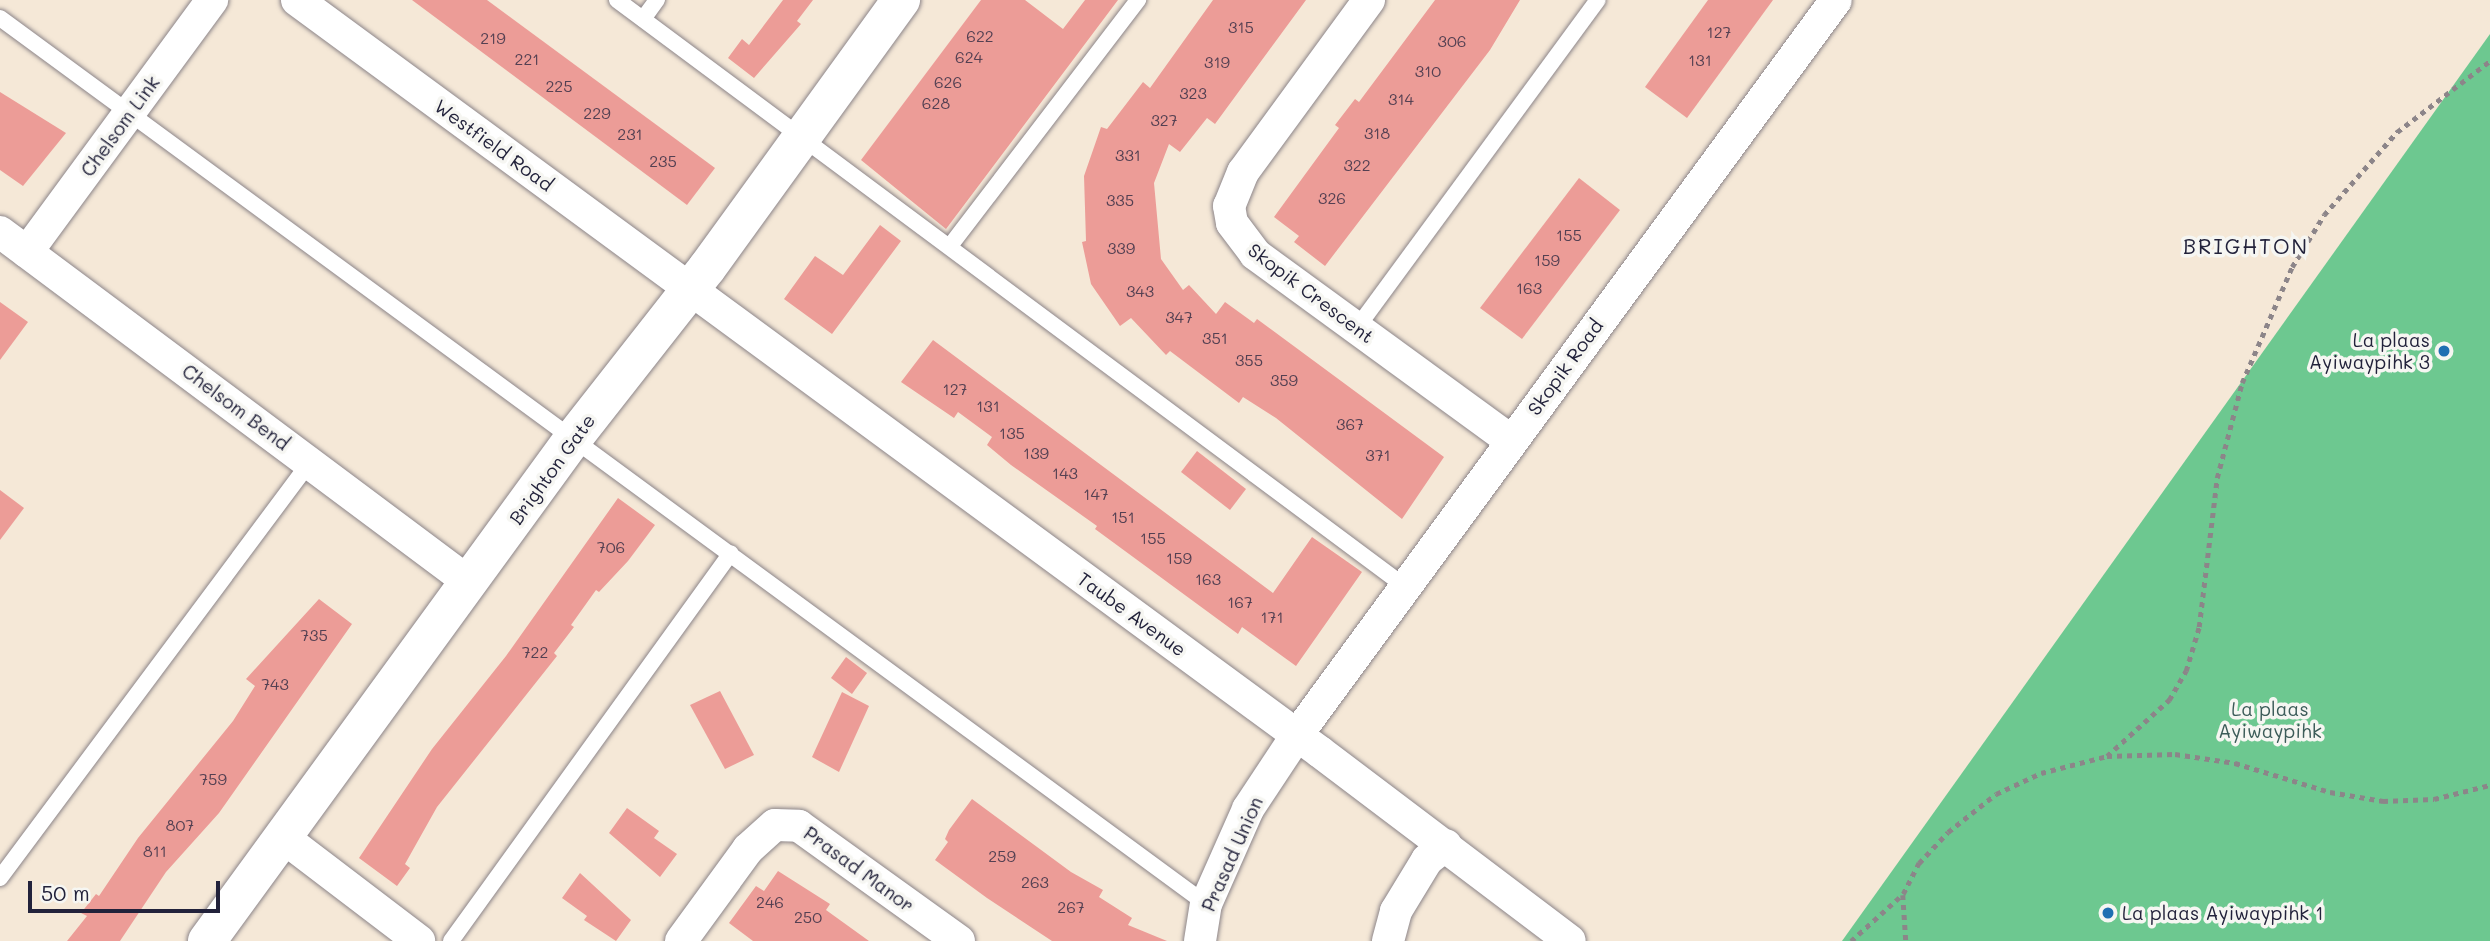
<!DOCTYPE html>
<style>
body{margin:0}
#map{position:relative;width:2490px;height:941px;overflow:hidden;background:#f5e8d7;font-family:Mali,sans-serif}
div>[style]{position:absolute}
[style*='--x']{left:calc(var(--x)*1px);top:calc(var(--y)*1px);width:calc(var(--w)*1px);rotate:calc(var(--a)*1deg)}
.green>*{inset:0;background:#6dc890}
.building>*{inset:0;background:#ec9c97}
.path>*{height:4.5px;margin-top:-2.25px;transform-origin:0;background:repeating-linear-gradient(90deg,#8c8589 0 5px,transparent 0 10px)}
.roads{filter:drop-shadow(0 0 2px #8c8589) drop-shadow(0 0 2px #8c8589)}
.service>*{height:16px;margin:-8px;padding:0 8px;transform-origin:8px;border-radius:8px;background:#fff}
.minor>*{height:32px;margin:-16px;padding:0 16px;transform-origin:16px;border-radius:16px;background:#fff}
.tertiary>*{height:38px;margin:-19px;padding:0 19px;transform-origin:19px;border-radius:19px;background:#fff}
.dots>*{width:19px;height:19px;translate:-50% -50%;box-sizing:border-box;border:4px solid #f6f6f2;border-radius:50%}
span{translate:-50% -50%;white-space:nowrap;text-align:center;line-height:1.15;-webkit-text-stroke:7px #f6f6f2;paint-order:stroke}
.number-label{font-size:16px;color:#544052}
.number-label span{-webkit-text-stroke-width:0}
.street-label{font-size:19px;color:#22223b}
.poi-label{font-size:19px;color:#22223b}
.right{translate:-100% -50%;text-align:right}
.left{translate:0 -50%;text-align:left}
.park-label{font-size:19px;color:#3c5c59}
.neighbourhood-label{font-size:21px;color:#22223b;letter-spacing:2px}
.scale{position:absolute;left:28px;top:881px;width:192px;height:32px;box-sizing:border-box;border:4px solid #22223b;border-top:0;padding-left:9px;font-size:21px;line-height:24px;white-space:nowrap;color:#22223b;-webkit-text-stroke:5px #f6f6f2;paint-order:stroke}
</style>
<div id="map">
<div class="green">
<i style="clip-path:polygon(2490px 34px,2490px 941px,1842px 941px)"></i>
</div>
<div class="building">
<i style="clip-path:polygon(412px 0,487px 0,715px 168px,687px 205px)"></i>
<i style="clip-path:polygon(783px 0,813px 0,797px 21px,801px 24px,754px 78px,728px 58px,742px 39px,749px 45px)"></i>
<i style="clip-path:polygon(981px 0,1025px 0,1063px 29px,1085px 0,1118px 0,946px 229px,861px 160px)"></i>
<i style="clip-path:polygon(1213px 0,1306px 0,1215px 124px,1207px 118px,1180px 152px,1169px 144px,1154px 183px,1161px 259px,1183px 290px,1189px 285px,1216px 314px,1225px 302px,1254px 323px,1257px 319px,1444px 457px,1402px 519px,1276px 418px,1243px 397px,1239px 403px,1170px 351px,1166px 355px,1131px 318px,1120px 326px,1091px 284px,1082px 242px,1086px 241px,1084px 176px,1101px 127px,1107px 129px,1143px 82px,1150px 88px)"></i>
<i style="clip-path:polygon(1435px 0,1520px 0,1490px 50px,1325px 266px,1294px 242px,1299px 236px,1274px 217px,1339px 128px,1335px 125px,1355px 99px,1359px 102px)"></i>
<i style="clip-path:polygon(1708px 0,1773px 0,1687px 118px,1645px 87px)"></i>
<i style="clip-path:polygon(0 92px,66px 133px,23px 186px,0 170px)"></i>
<i style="clip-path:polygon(1579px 178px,1620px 210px,1522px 339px,1480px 308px)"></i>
<i style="clip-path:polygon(880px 225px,901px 241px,832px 334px,784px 299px,815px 256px,843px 275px)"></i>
<i style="clip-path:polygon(0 302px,28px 322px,0 360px)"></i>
<i style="clip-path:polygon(933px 340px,1273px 593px,1312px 537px,1362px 572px,1296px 666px,1242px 627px,1238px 634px,1095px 529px,1097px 526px,1011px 465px,987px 445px,992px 437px,958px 412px,954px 418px,901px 382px)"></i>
<i style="clip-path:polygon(1197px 451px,1246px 489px,1230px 510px,1181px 472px)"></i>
<i style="clip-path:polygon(0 490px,24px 508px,0 540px)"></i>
<i style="clip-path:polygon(618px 498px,655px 525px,628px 561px,599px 592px,596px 590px,571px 625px,574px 627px,554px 653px,557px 656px,437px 807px,405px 864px,410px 868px,397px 886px,359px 858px,432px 749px,506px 656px)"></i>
<i style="clip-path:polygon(319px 599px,352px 624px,219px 813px,166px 872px,120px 941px,67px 941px,87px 916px,81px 913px,96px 894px,99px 896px,138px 838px,233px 721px,255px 686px,246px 679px)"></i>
<i style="clip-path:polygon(846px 657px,867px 673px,852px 694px,831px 678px)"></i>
<i style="clip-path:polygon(720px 691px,754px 755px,725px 769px,690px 705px)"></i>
<i style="clip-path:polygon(842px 692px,869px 706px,839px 772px,812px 757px)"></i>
<i style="clip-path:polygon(972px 799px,1071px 872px,1103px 890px,1099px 897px,1132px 918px,1128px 925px,1167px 941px,1052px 941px,987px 898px,935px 860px,948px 842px,945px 839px,949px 830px)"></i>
<i style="clip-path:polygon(627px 808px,659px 831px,654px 838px,677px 854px,660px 877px,609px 833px)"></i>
<i style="clip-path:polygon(778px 871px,830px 904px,826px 910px,869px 941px,753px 941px,729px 923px,756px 886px,764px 891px)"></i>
<i style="clip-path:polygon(580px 873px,631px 920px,616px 941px,584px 920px,587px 916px,562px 898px)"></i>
</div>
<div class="path">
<i style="--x:2107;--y:756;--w:84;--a:-42.1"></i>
<i style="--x:2169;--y:700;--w:34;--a:-60"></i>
<i style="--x:2186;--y:671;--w:46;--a:-73.5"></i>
<i style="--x:2199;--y:627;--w:150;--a:-83.1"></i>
<i style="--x:2217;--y:478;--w:98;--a:-75.3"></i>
<i style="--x:2242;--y:383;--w:126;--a:-66.7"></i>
<i style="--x:2292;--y:267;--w:61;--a:-58.4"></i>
<i style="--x:2324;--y:215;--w:111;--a:-48.7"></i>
<i style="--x:2397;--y:132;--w:117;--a:-37.4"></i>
<i style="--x:1903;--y:895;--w:46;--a:86.3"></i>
<i style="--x:1851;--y:941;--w:70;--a:-42.1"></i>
<i style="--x:1903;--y:894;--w:35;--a:-63"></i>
<i style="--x:1919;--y:863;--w:42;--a:-46.9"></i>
<i style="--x:1948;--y:832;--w:61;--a:-38.4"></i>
<i style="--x:1996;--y:794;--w:50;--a:-25"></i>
<i style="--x:2041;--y:773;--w:68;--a:-14.4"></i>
<i style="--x:2107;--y:756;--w:68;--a:-1.7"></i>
<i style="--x:2175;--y:754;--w:61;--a:8.5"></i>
<i style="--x:2235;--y:763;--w:99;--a:17"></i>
<i style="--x:2330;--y:792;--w:54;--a:9.6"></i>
<i style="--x:2383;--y:801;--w:51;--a:-2.2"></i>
<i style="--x:2434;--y:799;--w:58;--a:-14"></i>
</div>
<div class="roads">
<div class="service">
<i style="--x:617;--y:0;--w:980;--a:36.66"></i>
<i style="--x:0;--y:18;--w:1496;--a:36.3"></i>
<i style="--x:643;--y:19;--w:24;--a:-54"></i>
<i style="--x:950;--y:246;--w:310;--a:-52.6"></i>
<i style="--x:1356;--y:329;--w:408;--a:-53.7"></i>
<i style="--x:0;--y:878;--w:519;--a:-53.31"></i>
<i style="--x:451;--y:941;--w:478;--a:-54.2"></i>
</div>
<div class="minor">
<i style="--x:297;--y:0;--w:1270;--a:36.32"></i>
<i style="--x:1320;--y:752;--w:313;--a:37.1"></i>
<i style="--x:1369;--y:0;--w:213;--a:126.2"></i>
<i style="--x:1243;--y:172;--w:37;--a:112"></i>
<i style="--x:1229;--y:206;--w:17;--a:80"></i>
<i style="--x:1232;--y:223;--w:39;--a:53"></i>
<i style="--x:1255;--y:254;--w:317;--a:36.1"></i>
<i style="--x:0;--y:232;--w:587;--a:36.75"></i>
<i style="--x:27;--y:252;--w:313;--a:-53.7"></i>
<i style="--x:284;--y:838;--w:170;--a:37.3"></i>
<i style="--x:681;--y:941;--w:114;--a:-53.9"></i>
<i style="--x:748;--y:849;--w:36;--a:-42"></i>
<i style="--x:775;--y:825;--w:24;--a:2"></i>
<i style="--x:799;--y:826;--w:197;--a:35.7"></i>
<i style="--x:1200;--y:941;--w:37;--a:-81"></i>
<i style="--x:1206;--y:904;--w:104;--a:-66.1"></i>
<i style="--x:1248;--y:809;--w:89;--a:-56.5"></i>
<i style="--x:1297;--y:735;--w:911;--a:-53.75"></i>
<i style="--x:1388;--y:941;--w:31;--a:-75"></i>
<i style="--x:1396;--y:911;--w:60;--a:-58.7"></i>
<i style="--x:1427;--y:860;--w:24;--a:-38"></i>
</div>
<div class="tertiary">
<i style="--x:207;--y:941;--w:620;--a:-53.93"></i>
<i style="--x:572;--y:440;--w:219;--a:-51.9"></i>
<i style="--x:707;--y:268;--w:331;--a:-54.1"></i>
</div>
</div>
<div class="dots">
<i style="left:2444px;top:351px;background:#1f6fb2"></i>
<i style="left:2108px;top:913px;background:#1f6fb2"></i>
</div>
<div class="number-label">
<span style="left:1241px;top:27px">315</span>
<span style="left:1719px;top:32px">127</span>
<span style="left:980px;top:36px">622</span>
<span style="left:493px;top:38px">219</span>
<span style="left:1452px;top:41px">306</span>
<span style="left:969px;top:57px">624</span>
<span style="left:527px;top:59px">221</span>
<span style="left:1700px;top:60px">131</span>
<span style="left:1217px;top:62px">319</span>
<span style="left:1428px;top:71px">310</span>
<span style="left:948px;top:82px">626</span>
<span style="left:559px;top:86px">225</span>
<span style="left:1193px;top:93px">323</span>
<span style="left:1401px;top:99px">314</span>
<span style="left:936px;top:103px">628</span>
<span style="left:597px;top:113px">229</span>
<span style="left:1164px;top:120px">327</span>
<span style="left:1377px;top:133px">318</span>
<span style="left:630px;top:134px">231</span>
<span style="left:1128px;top:155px">331</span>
<span style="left:663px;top:161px">235</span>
<span style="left:1357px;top:165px">322</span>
<span style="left:1332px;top:198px">326</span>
<span style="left:1120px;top:200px">335</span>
<span style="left:1569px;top:235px">155</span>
<span style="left:1121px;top:248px">339</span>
<span style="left:1547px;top:260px">159</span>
<span style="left:1529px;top:288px">163</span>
<span style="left:1140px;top:291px">343</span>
<span style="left:1179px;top:317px">347</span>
<span style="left:1215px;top:338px">351</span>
<span style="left:1249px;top:360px">355</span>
<span style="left:1284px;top:380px">359</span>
<span style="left:955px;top:389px">127</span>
<span style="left:988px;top:406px">131</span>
<span style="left:1350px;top:424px">367</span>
<span style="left:1012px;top:433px">135</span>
<span style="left:1036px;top:453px">139</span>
<span style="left:1378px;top:455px">371</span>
<span style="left:1065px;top:473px">143</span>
<span style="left:1096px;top:494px">147</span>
<span style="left:1123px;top:517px">151</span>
<span style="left:1153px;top:538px">155</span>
<span style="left:611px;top:547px">706</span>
<span style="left:1179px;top:558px">159</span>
<span style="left:1208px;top:579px">163</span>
<span style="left:1240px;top:602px">167</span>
<span style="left:1272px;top:617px">171</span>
<span style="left:314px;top:635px">735</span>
<span style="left:535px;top:652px">722</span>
<span style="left:275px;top:684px">743</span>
<span style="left:213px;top:779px">759</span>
<span style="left:180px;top:825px">807</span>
<span style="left:155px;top:851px">811</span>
<span style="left:1002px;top:856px">259</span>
<span style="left:1035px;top:882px">263</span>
<span style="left:770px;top:902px">246</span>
<span style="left:1071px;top:907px">267</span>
<span style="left:808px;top:917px">250</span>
</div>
<div class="street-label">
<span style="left:120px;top:126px;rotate:-54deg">Chelsom Link</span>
<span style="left:494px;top:145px;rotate:36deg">Westfield Road</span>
<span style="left:1311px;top:293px;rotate:37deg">Skopik Crescent</span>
<span style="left:1565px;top:367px;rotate:-54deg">Skopik Road</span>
<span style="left:236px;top:407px;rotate:37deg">Chelsom Bend</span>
<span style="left:552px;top:469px;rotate:-54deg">Brighton Gate</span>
<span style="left:1132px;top:614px;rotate:36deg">Taube Avenue</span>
<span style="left:1232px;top:854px;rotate:-66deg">Prasad Union</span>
<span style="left:859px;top:869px;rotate:36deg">Prasad Manor</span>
</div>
<div class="poi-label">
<span class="right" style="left:2430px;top:351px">La plaas<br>Ayiwaypihk 3</span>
<span class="left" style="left:2122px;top:913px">La plaas Ayiwaypihk 1</span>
</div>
<div class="park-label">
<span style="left:2270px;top:720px">La plaas<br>Ayiwaypihk</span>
</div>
<div class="neighbourhood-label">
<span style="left:2246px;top:246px">BRIGHTON</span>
</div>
<div class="scale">50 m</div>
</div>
